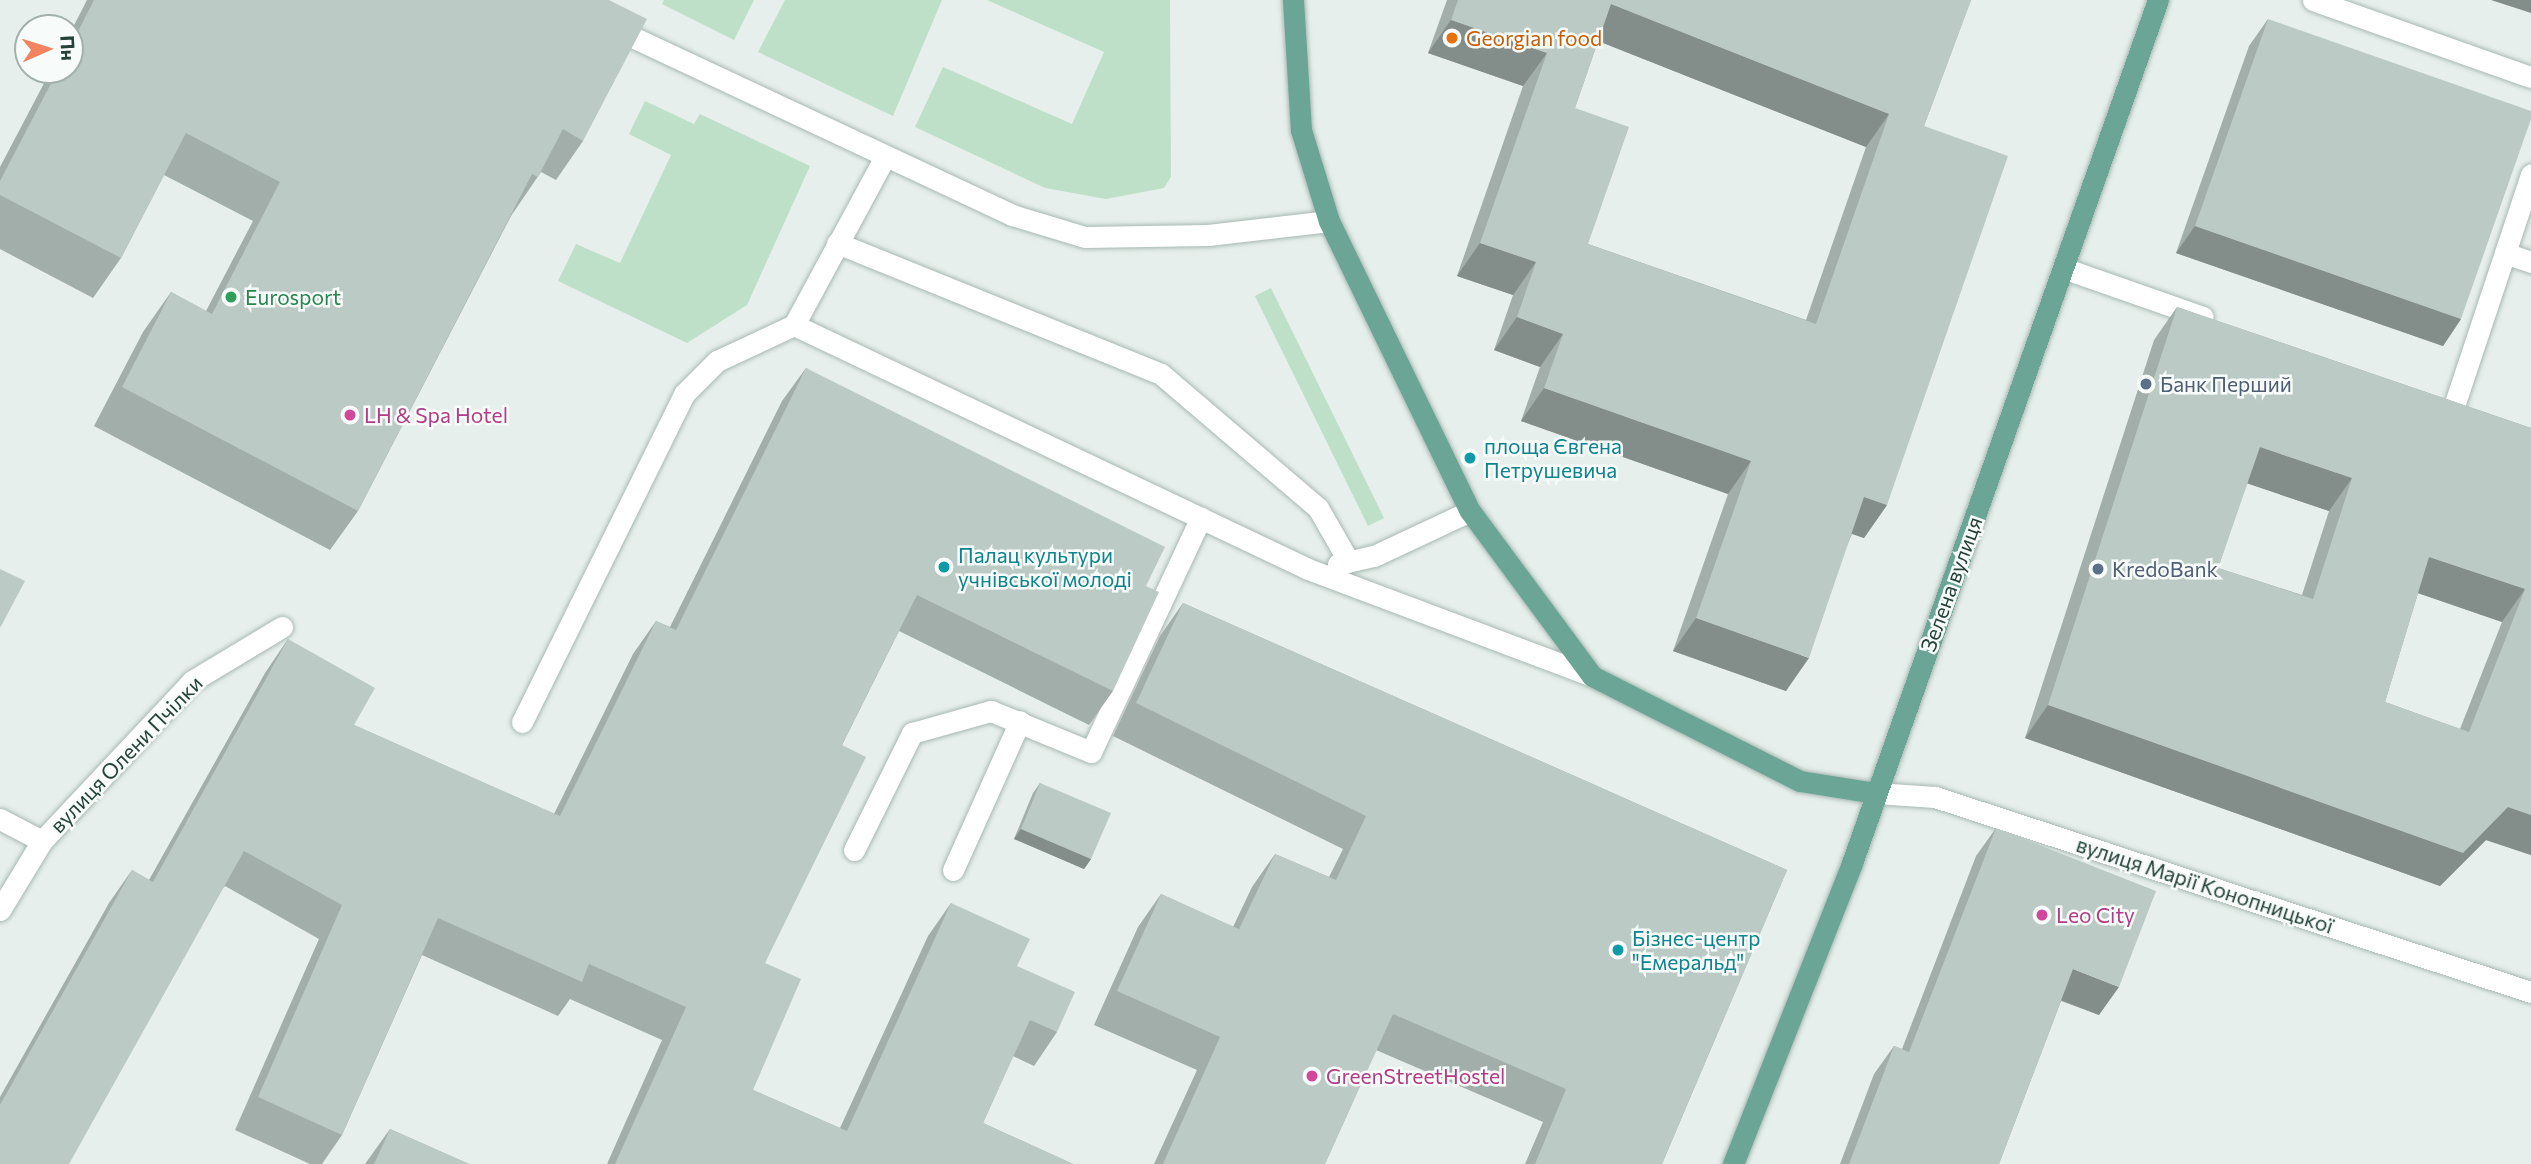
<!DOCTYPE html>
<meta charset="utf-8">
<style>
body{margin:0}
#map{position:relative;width:2531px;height:1164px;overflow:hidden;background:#e6efeb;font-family:Commissioner,sans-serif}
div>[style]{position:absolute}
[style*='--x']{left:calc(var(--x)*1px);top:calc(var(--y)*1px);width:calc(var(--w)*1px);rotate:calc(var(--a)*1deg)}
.green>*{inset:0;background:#bfe0c8}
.roads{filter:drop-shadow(0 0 2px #a8b8b2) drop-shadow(0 0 2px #a8b8b2)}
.service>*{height:21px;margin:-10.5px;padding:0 10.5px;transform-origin:10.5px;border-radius:10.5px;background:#fff}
.minor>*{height:21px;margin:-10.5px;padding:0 10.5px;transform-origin:10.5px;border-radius:10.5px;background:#fff}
.tertiary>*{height:21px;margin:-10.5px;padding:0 10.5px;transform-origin:10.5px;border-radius:10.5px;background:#fff}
.primary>*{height:21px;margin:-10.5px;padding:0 10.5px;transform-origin:10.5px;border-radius:10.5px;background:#6aa596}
.wall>*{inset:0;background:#a1aea9}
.shaded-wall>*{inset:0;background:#838d89}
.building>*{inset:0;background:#bbcac4}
.dots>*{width:19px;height:19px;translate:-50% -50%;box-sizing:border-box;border:4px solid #f7fbf9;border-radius:50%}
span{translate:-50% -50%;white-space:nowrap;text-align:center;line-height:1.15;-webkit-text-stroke:5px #f7fbf9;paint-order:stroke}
.food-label{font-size:21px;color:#c56008}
.left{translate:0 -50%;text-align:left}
.leisure-label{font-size:21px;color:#27864d}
.service-label{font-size:21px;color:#4e5e75}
.hotel-label{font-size:21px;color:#b23c85}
.culture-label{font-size:21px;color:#0d838f}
.street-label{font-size:21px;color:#24423a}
.north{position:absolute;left:14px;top:14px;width:70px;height:70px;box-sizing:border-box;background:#f7fbf9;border:2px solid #a3b1ad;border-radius:50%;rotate:87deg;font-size:19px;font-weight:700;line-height:28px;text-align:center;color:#24423a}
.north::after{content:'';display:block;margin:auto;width:24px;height:32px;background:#f4845f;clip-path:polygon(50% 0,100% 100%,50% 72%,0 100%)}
</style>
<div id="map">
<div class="green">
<i style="clip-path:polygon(664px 0,754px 0,734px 40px,662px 4px)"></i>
<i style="clip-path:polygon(785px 0,942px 0,893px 116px,758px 52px)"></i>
<i style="clip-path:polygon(987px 0,1170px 0,1171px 177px,1164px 188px,1106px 199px,1045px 188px,915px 127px,943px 67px,1072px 124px,1104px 52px)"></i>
<i style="clip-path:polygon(645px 101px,694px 124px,700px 114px,810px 166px,747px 305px,687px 343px,558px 281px,576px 244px,620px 263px,671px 155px,629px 134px)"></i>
<i style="clip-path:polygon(1271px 288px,1384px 518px,1368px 526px,1255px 296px)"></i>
</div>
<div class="roads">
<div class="service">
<i style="--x:2313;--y:0;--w:231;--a:19.5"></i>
<i style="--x:611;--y:27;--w:443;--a:25.1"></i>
<i style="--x:1012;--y:215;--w:76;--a:16.8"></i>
<i style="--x:1085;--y:237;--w:123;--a:-0.9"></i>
<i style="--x:1208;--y:235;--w:122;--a:-6.6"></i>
<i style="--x:837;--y:243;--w:349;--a:22"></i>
<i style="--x:1161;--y:374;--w:206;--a:40.5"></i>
<i style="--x:1318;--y:508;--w:62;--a:60.1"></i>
<i style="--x:2505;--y:253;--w:28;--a:19"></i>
<i style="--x:794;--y:325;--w:569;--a:25.39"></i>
<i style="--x:1308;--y:569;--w:303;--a:20.6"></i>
<i style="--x:2455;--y:403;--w:241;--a:-71.6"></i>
<i style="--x:1338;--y:564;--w:37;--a:-13"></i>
<i style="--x:1374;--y:556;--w:106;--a:-25.1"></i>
<i style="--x:522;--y:722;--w:366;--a:-63.7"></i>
<i style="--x:684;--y:394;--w:47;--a:-45"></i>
<i style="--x:717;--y:361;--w:85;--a:-25.1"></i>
<i style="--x:794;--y:325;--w:191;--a:-61.6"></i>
<i style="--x:854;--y:850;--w:131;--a:-63.6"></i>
<i style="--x:912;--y:733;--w:82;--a:-15.6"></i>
<i style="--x:991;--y:711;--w:108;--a:22.3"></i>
<i style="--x:1091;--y:752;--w:259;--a:-64.9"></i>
<i style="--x:953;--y:870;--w:163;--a:-65.8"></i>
</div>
<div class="minor">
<i style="--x:2063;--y:268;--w:148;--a:19.3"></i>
<i style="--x:0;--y:819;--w:47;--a:27.6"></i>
<i style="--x:0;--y:910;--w:81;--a:-58.7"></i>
<i style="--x:42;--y:841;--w:219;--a:-46.8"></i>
<i style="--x:192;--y:681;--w:105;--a:-31"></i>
</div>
<div class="tertiary">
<i style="--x:1876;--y:793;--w:59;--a:3.9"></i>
<i style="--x:1935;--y:797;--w:627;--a:18.12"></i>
</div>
<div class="primary">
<i style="--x:1293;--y:0;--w:130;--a:86.5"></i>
<i style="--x:1301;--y:130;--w:95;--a:72.9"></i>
<i style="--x:1329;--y:221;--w:322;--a:64.1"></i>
<i style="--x:1470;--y:511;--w:205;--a:53.5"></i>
<i style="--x:1592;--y:676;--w:233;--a:26.8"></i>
<i style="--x:1800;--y:781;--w:77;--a:9"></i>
<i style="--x:1733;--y:1164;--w:324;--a:-68.4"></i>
<i style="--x:1852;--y:863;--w:916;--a:-70.48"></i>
</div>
</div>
<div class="wall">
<i style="clip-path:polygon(87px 0,609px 0,583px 141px,556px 180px,541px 172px,511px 216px,358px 511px,330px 550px,94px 426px,143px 332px,171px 292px,206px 311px,253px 221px,164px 175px,121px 258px,93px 298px,0 249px,0 167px,51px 70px,70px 70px,70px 33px)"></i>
<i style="clip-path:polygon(evenodd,1447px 0,1971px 0,1924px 126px,1887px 505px,1864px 538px,1852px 534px,1786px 691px,1673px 651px,1728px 494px,1521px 421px,1540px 367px,1494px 350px,1513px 295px,1457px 276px,1523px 86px,1428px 53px,1447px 0,1598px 41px,1866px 147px,1806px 320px,1588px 244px,1575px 108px,1598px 41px)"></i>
<i style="clip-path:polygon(2268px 19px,2461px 319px,2443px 346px,2176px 253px,2249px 46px)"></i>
<i style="clip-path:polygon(evenodd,2177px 307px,2531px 428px,2531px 855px,2486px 840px,2440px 886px,2025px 738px,2154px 340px,2177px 307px,2247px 483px,2329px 511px,2302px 595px,2218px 568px,2247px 483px,2177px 307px,2418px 593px,2502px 622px,2460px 729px,2385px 702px,2418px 593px)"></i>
<i style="clip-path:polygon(806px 368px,1146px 586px,1113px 691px,1089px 725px,899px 631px,842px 745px,765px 963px,753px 1090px,840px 1128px,928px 936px,951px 903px,1017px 966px,1057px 1032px,1034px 1066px,1013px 1056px,983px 1123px,1073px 1164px,607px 1164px,662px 1040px,570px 999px,558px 1016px,422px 955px,342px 1135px,322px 1164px,310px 1164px,235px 1130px,319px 939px,225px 886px,0 1164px,0 1097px,109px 903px,132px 870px,149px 880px,265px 673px,288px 639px,354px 725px,554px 814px,633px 654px,656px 621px,670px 627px,782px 401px)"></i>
<i style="clip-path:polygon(1183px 603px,1787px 870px,1662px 1164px,1525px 1164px,1543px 1122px,1376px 1050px,1325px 1164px,1154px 1164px,1197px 1070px,1094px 1025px,1138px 927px,1161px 894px,1233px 927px,1252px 887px,1275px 854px,1329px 877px,1343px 849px,1113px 736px,1160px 636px)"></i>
<i style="clip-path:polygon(1040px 783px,1091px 859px,1084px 869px,1014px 839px,1033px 793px)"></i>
<i style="clip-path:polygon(1996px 828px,2099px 1015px,2061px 1001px,1999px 1164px,1840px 1164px,1874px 1074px,1894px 1046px,1902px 1049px,1976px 856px)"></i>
<i style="clip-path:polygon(390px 1129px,469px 1164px,365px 1164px)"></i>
</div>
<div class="shaded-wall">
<i style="clip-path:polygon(2491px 0,2531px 0,2531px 13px)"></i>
<i style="clip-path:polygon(1611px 4px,1889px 114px,1866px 147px,1588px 37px)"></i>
<i style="clip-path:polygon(1451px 20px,1547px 53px,1523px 86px,1428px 53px)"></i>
<i style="clip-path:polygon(2195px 226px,2461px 319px,2443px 346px,2176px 253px)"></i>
<i style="clip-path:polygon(1480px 243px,1536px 262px,1513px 295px,1457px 276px)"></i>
<i style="clip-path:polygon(1517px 317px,1563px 334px,1540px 367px,1494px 350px)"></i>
<i style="clip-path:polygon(1544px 388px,1751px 461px,1728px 494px,1521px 421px)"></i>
<i style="clip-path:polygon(2260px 447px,2352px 478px,2329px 511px,2237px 480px)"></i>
<i style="clip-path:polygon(1864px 497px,1887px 505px,1864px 538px,1841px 530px)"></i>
<i style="clip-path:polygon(2429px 557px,2525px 589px,2502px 622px,2406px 589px)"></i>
<i style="clip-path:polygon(1696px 618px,1809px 658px,1786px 691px,1673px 651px)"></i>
<i style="clip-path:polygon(2048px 705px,2508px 807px,2531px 815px,2531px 855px,2486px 840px,2440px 886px,2025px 738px)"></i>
<i style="clip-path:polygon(1021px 829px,1091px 859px,1084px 869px,1014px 839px)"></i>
<i style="clip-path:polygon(2073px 969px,2119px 987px,2099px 1015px,2053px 997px)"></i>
</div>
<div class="building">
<i style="clip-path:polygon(94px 0,609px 0,647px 19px,583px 141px,563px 129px,538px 177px,532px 174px,358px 511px,122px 387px,171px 292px,212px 314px,280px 182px,186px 133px,121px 258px,0 195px,0 181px,58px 70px,70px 70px,70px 47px)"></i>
<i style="clip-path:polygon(evenodd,1458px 0,1971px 0,1924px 126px,2008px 156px,1887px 505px,1864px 497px,1809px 658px,1696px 618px,1751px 461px,1544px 388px,1563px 334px,1517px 317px,1536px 262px,1480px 243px,1547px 53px,1451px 20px,1458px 0,1611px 4px,1889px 114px,1816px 324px,1588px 244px,1629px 127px,1575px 108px,1611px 4px)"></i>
<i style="clip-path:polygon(2268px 19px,2531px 111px,2531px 119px,2461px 319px,2195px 226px)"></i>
<i style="clip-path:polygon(evenodd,2177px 307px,2531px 428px,2531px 815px,2508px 807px,2463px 853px,2048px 705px,2177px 307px,2260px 447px,2352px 478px,2313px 599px,2218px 568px,2260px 447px,2177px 307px,2429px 557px,2525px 589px,2469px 732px,2385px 702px,2429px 557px)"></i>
<i style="clip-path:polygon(806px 368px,1165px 547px,1146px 586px,1159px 592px,1113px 691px,917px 595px,842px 745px,866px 757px,765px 963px,801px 979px,753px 1090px,847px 1131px,951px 903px,1030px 939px,1017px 966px,1075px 992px,1057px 1032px,1030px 1020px,983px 1123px,1073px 1164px,615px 1164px,686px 1007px,589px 964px,582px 982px,438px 918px,342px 1135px,258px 1097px,342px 905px,244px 851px,69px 1164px,0 1164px,0 1105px,132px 870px,153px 882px,288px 639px,375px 688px,354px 725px,560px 816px,656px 621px,676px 630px)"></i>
<i style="clip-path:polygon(0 569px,25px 581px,0 628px)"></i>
<i style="clip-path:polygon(1183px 603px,1787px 870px,1662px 1164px,1535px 1164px,1566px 1089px,1393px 1014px,1325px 1164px,1163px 1164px,1220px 1037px,1117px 991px,1161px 894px,1239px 929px,1275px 854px,1336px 880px,1366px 816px,1136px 703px)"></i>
<i style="clip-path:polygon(1040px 783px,1111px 813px,1091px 859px,1021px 829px)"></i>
<i style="clip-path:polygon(1996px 828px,2156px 891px,2119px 987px,2073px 969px,1999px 1164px,1849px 1164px,1894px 1046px,1909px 1052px)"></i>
<i style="clip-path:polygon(390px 1129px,469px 1164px,374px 1164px)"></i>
</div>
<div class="dots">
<i style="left:1452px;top:38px;background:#e8710a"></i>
<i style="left:231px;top:297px;background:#2e9e5b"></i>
<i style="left:2146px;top:384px;background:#5c6f8a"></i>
<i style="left:350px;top:415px;background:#d1479c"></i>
<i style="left:1470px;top:458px;background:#0f9aa8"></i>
<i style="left:944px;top:567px;background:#0f9aa8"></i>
<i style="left:2098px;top:569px;background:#5c6f8a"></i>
<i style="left:2042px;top:915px;background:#d1479c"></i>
<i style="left:1618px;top:950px;background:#0f9aa8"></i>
<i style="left:1312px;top:1076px;background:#d1479c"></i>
</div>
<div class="food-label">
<span class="left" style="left:1466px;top:38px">Georgian food</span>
</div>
<div class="leisure-label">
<span class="left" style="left:245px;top:297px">Eurosport</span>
</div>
<div class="service-label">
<span class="left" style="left:2160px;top:384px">Банк Перший</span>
<span class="left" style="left:2112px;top:569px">KredoBank</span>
</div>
<div class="hotel-label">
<span class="left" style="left:364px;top:415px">LH &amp; Spa Hotel</span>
<span class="left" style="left:2056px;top:915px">Leo City</span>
<span class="left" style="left:1326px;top:1076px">GreenStreetHostel</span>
</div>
<div class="culture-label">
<span class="left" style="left:1484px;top:458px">площа Євгена<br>Петрушевича</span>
<span class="left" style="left:958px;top:567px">Палац культури<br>учнівської молоді</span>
<span class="left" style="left:1632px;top:950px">Бізнес-центр<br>"Емеральд"</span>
</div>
<div class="street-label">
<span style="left:1951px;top:584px;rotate:-70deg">Зелена вулиця</span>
<span style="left:126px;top:754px;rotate:-46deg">вулиця Олени Пчілки</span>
<span style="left:2205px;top:885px;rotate:18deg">вулиця Марії Конопницької</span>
</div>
<div class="north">Пн</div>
</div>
